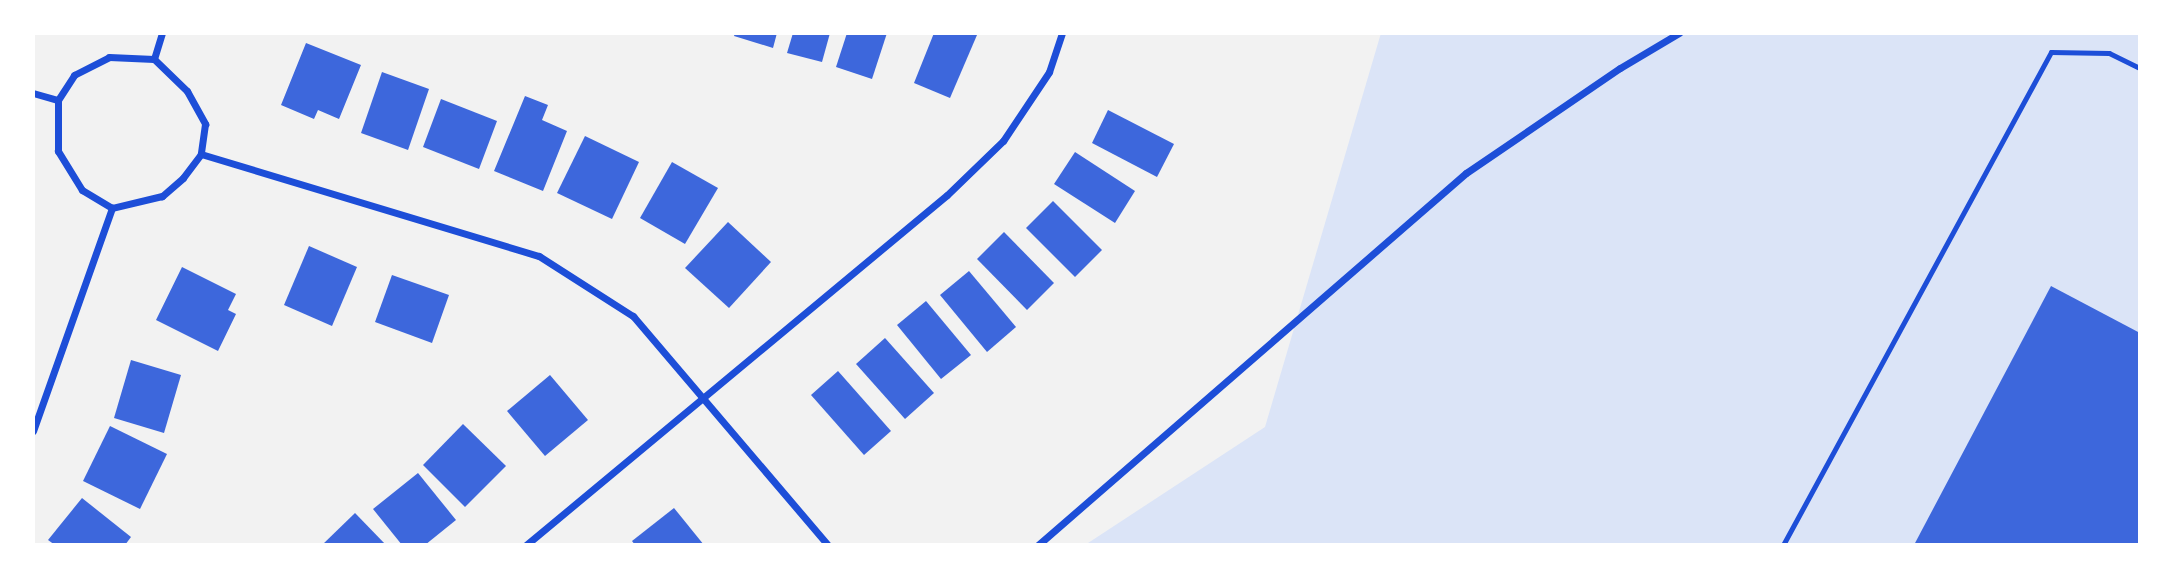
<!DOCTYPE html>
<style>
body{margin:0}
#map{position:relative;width:2173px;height:578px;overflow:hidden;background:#f2f2f2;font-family:Helvetica,sans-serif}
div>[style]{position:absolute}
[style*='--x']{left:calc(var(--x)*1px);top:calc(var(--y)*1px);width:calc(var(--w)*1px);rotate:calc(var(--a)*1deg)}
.green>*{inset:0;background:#dbe4f7}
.building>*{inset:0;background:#3d67dc}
.service>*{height:5px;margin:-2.5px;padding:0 2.5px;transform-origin:2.5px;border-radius:2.5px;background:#1d4ed8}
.minor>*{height:7px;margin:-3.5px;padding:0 3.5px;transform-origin:3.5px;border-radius:3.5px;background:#1d4ed8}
span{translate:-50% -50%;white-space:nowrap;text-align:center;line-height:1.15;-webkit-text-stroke:6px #fff;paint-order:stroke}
.frame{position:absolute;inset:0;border:35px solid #fff;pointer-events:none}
</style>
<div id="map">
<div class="green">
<i style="clip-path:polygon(1381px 33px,2140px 33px,2140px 545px,1085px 545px,1265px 427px)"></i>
</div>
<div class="building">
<i style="clip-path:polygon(735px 33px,777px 33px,773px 48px,734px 36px)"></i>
<i style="clip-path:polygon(793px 33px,830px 33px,822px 62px,787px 53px)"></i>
<i style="clip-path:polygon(847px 33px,887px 33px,872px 79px,836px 67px)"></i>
<i style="clip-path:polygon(934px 33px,977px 35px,950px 98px,914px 83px)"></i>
<i style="clip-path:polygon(306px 43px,361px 65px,339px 119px,318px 110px,314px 119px,281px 105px)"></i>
<i style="clip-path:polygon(382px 72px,429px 89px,408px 150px,361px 133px)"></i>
<i style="clip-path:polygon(525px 96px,548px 105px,542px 120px,567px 131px,543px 191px,494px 171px)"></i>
<i style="clip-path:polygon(441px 99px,497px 121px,479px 169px,423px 147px)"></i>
<i style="clip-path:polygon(1108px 110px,1174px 144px,1157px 177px,1092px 143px)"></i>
<i style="clip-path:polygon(585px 136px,639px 162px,612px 219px,557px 193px)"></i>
<i style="clip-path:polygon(1075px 152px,1135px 191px,1115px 223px,1054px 184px)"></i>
<i style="clip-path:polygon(672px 162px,718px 188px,685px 244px,640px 218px)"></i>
<i style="clip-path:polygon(1053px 201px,1102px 250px,1075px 277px,1026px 228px)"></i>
<i style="clip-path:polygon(728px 222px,771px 262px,729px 308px,685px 268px)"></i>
<i style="clip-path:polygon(1004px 232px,1054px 283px,1027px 310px,977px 259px)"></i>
<i style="clip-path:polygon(309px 246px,357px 267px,332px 326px,284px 305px)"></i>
<i style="clip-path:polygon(182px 267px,236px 294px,228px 310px,236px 314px,218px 351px,156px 320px)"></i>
<i style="clip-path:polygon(969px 271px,1016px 327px,987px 352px,940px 295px)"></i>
<i style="clip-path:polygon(392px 275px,449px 295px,432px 343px,375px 322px)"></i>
<i style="clip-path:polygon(2051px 286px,2140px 333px,2140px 545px,1914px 545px)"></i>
<i style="clip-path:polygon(926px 301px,971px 355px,941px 379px,897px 325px)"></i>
<i style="clip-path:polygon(885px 338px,934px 393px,905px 419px,856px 364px)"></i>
<i style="clip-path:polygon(131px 360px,181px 375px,164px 433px,114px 418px)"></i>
<i style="clip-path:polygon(838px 371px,891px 431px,864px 455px,811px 395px)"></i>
<i style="clip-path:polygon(550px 375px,588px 420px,545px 456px,507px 411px)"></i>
<i style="clip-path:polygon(463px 424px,506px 466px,465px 507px,423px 465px)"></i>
<i style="clip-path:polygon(110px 426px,167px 454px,140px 509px,83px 481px)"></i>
<i style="clip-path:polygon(418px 473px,456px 520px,425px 545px,402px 545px,373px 509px)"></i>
<i style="clip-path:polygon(82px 498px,131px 537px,125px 545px,55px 545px,48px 540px)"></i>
<i style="clip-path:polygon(674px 508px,704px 545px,635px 545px,632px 541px)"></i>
<i style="clip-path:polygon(355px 513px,386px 545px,322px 545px)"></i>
</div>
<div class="service">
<i style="--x:1783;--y:545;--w:561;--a:-61.47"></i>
<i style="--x:2051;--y:52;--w:58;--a:1"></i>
<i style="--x:2109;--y:53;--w:34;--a:26"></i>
</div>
<div class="minor">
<i style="--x:109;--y:57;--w:45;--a:2.5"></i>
<i style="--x:154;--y:59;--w:46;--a:44.1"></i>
<i style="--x:187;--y:91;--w:38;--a:61"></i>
<i style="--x:205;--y:124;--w:30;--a:98"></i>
<i style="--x:201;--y:154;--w:30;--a:127"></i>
<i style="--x:183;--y:178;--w:28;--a:139"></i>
<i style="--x:162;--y:196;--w:51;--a:166.5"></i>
<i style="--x:112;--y:208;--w:35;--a:-149"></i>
<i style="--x:82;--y:190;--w:46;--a:-121.6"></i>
<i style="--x:58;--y:151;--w:51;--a:-90"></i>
<i style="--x:58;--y:100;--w:30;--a:-57"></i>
<i style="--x:74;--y:75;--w:39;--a:-27"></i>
<i style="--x:154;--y:59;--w:27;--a:-73"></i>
<i style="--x:33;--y:93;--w:26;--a:16"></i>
<i style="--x:201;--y:154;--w:353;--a:16.8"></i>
<i style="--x:539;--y:256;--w:112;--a:32.6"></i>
<i style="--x:633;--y:316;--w:301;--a:49.6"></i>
<i style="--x:33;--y:431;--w:237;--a:-70.5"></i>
<i style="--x:526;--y:545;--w:547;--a:-39.74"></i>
<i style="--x:947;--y:195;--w:78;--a:-44"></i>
<i style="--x:1003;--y:141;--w:83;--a:-56.3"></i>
<i style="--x:1049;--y:72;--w:41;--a:-71.6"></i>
<i style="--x:1038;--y:545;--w:567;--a:-41"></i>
<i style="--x:1466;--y:173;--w:186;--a:-34.3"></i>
<i style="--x:1620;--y:68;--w:69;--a:-30.7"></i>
</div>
<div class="frame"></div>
</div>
